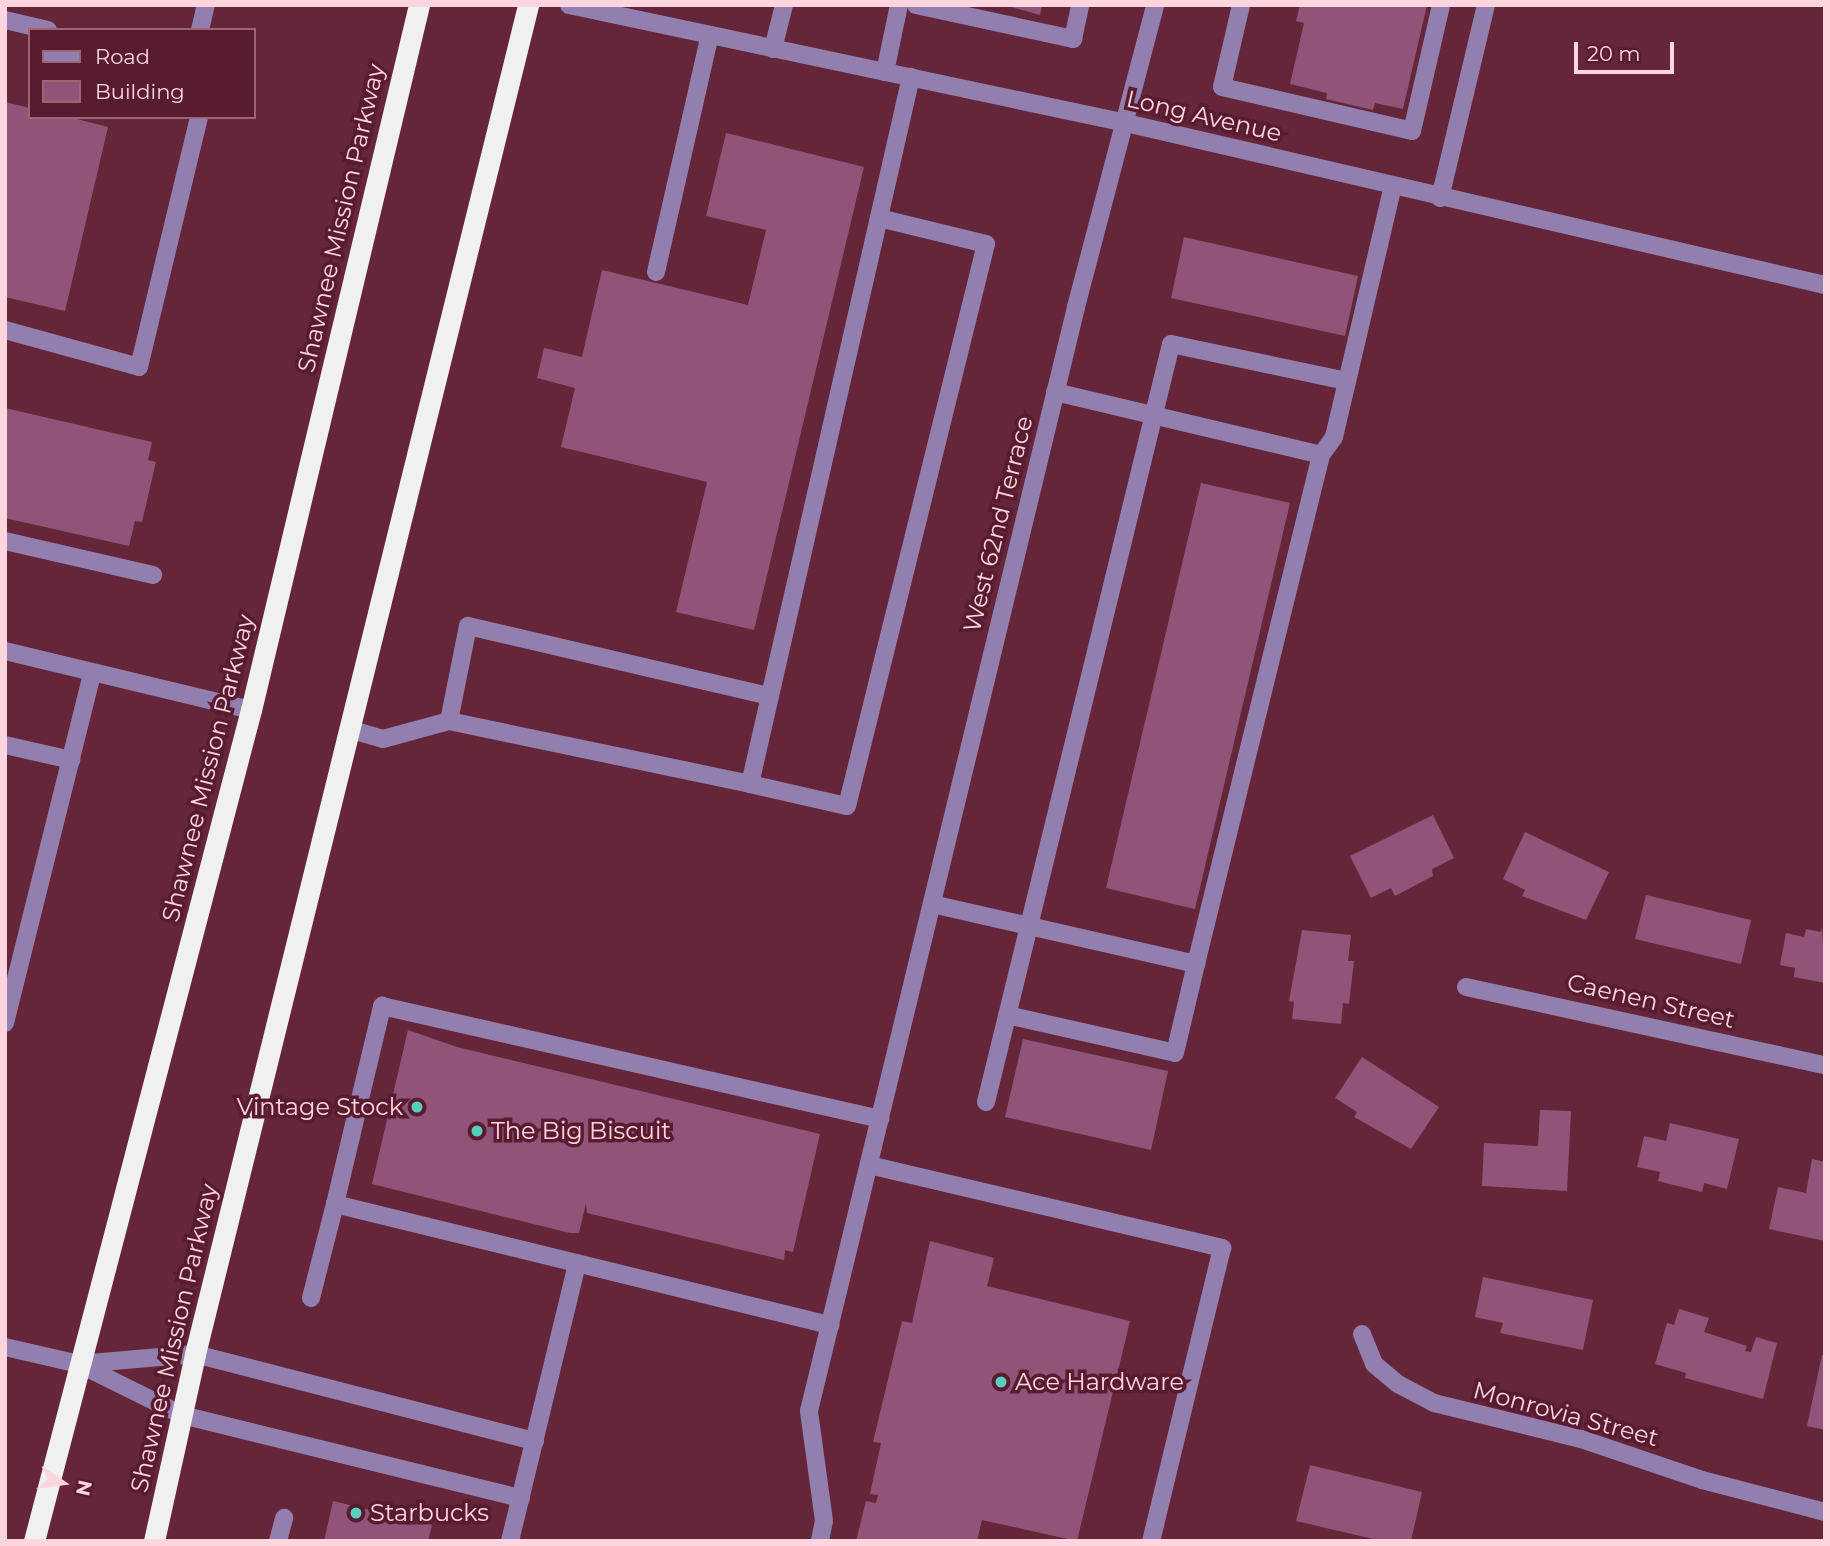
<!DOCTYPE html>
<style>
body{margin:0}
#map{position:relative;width:1830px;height:1546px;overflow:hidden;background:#65263a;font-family:Montserrat,sans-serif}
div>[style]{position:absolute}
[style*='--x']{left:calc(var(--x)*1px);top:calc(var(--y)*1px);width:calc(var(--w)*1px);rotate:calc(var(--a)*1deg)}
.building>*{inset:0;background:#905479}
.minor>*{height:18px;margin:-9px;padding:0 9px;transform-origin:9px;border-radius:9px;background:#927faf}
.highway>*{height:21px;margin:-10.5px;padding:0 10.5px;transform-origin:10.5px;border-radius:10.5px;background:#f0f0f0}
.dots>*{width:19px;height:19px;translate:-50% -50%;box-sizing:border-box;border:4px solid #591b30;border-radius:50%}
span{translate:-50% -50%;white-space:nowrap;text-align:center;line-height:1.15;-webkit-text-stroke:7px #591b30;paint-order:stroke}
.street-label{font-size:24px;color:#fdd5de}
.poi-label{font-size:24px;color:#fdd5de}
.right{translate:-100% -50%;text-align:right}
.left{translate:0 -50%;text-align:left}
.frame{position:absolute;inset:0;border:7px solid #fdd5de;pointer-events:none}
.legend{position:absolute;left:28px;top:28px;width:228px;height:91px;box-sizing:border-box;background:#591b30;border:2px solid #9b6576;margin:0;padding:9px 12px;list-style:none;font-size:21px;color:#fdd5de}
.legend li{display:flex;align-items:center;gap:14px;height:35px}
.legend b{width:35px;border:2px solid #9b6576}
.north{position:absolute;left:28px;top:1448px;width:70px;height:70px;-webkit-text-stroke:5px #591b30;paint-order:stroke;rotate:103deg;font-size:19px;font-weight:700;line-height:28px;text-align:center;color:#fdd5de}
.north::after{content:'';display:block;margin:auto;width:24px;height:32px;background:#fdd5de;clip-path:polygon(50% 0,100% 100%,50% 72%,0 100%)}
.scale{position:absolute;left:1574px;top:42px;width:100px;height:32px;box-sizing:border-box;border:4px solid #fdd5de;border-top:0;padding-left:9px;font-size:21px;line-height:24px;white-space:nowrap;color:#fdd5de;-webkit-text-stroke:5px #591b30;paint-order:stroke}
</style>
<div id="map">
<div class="building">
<i style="clip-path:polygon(1004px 5px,1042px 5px,1040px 15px)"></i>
<i style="clip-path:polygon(1300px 5px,1427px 5px,1403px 109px,1375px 103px,1373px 110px,1326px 99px,1327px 93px,1290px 84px,1304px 23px,1296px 21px)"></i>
<i style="clip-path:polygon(5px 102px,30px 108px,30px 117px,69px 117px,108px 127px,65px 311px,5px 297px)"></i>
<i style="clip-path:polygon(726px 133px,864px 167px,754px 630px,676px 612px,707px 482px,561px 447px,575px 388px,537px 378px,544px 348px,582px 357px,602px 270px,748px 305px,766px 230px,706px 216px)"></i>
<i style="clip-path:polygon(1184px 237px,1358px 276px,1345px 336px,1171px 298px)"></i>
<i style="clip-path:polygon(5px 408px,152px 442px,148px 460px,156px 462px,142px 522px,135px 521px,129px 546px,5px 518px)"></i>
<i style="clip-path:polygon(1201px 483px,1290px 503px,1195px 909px,1106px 888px)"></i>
<i style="clip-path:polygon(1433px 815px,1454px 858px,1432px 869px,1433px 876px,1395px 896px,1391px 888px,1371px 898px,1350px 856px)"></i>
<i style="clip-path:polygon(1525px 832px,1609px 872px,1586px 920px,1522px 896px,1525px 890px,1503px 879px)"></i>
<i style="clip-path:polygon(1646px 895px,1751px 920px,1741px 964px,1635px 939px)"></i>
<i style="clip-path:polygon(1822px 927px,1825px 983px,1794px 977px,1795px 968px,1780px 965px,1786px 933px,1804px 937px,1806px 929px,1821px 932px)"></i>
<i style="clip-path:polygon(1302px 930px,1351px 935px,1348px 961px,1354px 961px,1349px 1004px,1343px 1003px,1341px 1024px,1292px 1019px,1294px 1002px,1289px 1001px)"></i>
<i style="clip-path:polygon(408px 1030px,457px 1047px,820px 1134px,793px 1252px,785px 1250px,784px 1260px,587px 1213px,586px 1203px,579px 1233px,570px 1233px,372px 1184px)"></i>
<i style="clip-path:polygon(1023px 1039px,1168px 1071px,1151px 1150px,1005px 1117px)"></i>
<i style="clip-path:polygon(1362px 1057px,1439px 1107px,1411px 1149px,1354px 1117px,1357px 1112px,1335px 1098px)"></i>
<i style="clip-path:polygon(1540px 1110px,1571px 1111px,1567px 1191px,1482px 1186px,1484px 1143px,1538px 1146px)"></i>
<i style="clip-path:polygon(1670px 1123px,1739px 1139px,1727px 1189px,1704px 1183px,1702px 1192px,1658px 1181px,1660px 1172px,1637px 1167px,1644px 1136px,1666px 1141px)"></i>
<i style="clip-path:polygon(1812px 1159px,1825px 1162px,1825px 1241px,1769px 1229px,1778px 1187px,1806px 1193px)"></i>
<i style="clip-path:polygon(930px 1241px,994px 1258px,987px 1286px,1130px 1321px,1077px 1541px,982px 1520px,977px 1541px,856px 1541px,866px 1501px,876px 1503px,878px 1495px,870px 1494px,881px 1443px,873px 1442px,902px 1321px,912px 1323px)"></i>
<i style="clip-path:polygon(1483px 1277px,1593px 1300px,1583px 1350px,1500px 1333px,1503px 1323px,1475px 1317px)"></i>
<i style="clip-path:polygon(1679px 1309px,1709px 1318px,1704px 1332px,1747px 1346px,1745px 1351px,1751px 1352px,1756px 1337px,1777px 1343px,1763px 1399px,1685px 1378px,1686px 1373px,1655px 1364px,1667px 1323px,1674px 1325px)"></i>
<i style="clip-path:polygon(1822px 1355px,1825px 1356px,1825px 1430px,1807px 1426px)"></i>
<i style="clip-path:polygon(1310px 1465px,1422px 1492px,1411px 1541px,1382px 1541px,1296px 1521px)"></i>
<i style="clip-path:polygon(333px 1501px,432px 1525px,428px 1541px,324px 1541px)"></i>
</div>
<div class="minor">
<i style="--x:569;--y:5;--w:569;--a:11.96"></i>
<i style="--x:1126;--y:123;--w:718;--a:13.05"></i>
<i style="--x:916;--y:5;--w:161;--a:12.2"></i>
<i style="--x:1073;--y:39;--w:35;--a:-78"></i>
<i style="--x:1241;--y:5;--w:84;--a:103"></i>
<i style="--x:1222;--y:87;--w:195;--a:13"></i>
<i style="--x:1412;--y:131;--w:129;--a:-77"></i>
<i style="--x:5;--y:20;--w:44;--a:13.1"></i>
<i style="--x:200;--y:30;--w:26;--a:-77"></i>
<i style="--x:773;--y:49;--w:45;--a:-76"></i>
<i style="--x:885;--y:72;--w:68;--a:-78.2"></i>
<i style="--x:1440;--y:198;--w:198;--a:-76.6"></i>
<i style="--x:656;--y:272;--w:243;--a:-77.2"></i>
<i style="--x:5;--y:330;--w:139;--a:15.4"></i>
<i style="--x:139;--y:367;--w:257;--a:-76.5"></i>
<i style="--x:1055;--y:392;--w:273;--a:13.3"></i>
<i style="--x:1321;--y:455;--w:22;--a:-54"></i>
<i style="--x:1334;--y:437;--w:258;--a:-76.8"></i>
<i style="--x:5;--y:541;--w:152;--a:12.9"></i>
<i style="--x:5;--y:651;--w:253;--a:13.5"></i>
<i style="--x:449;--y:721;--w:308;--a:11.8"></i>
<i style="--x:750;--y:784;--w:90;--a:-77.2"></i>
<i style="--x:352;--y:730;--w:32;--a:16"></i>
<i style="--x:383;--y:739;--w:68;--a:-15.3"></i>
<i style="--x:449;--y:721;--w:97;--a:-78.7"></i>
<i style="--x:468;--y:626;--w:310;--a:13.1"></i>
<i style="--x:770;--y:696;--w:635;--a:-77.17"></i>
<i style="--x:5;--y:745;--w:68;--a:12.8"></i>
<i style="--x:750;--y:784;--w:99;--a:12.8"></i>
<i style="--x:847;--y:806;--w:579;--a:-76.11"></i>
<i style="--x:986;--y:244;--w:110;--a:-166.3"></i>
<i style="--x:932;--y:904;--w:271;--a:12.8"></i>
<i style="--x:1196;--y:964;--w:524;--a:-76.2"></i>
<i style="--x:1466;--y:987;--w:367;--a:12.3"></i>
<i style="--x:1007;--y:1015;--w:172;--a:12.7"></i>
<i style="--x:1175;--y:1053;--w:91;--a:-76.7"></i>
<i style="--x:5;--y:1023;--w:360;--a:-76"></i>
<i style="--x:986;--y:1102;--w:780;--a:-76.28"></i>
<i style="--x:1171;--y:344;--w:180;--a:11.9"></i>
<i style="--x:869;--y:1165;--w:363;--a:13.2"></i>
<i style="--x:1222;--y:1248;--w:301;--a:103.6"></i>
<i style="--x:335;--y:1204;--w:204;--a:-76.6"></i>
<i style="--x:382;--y:1006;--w:511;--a:12.78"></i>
<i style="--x:311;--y:1298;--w:97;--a:-75.7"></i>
<i style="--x:335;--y:1204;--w:510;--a:13.74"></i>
<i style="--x:1362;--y:1334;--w:32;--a:68"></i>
<i style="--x:1374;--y:1364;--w:31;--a:40"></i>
<i style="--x:1398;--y:1384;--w:41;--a:27.8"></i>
<i style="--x:1434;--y:1403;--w:151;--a:13.8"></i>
<i style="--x:1581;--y:1439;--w:128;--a:18.7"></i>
<i style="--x:1702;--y:1480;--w:127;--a:14.6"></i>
<i style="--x:5;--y:1347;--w:76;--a:12.9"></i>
<i style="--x:79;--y:1364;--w:115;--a:26.3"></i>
<i style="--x:182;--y:1415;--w:349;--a:13.8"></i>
<i style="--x:79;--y:1364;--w:116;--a:-4.9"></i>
<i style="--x:195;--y:1354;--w:351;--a:14.4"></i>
<i style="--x:278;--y:1541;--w:24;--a:-75"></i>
<i style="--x:510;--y:1541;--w:286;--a:-76.4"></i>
<i style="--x:820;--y:1541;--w:20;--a:-79"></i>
<i style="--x:824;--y:1521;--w:111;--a:-97.8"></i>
<i style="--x:809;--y:1411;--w:1136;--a:-76.4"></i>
<i style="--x:1076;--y:307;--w:312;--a:-75.3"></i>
</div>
<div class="highway">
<i style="--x:34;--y:1541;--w:859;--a:-75.37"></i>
<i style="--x:251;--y:710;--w:725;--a:-76.6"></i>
<i style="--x:154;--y:1541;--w:191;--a:-77.6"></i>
<i style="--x:195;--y:1354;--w:1389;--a:-76.13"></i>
</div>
<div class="dots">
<i style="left:417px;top:1107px;background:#59cebe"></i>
<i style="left:477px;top:1131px;background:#59cebe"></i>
<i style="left:1001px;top:1382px;background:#59cebe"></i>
<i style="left:356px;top:1513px;background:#59cebe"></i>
</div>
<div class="street-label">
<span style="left:1204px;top:116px;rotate:13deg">Long Avenue</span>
<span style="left:341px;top:218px;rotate:-77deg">Shawnee Mission Parkway</span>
<span style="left:998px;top:524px;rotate:-76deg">West 62nd Terrace</span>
<span style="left:208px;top:768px;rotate:-76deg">Shawnee Mission Parkway</span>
<span style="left:1651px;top:1001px;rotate:13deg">Caenen Street</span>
<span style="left:174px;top:1338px;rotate:-77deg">Shawnee Mission Parkway</span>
<span style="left:1566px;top:1414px;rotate:15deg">Monrovia Street</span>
</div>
<div class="poi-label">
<span class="right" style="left:403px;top:1107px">Vintage Stock</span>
<span class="left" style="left:491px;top:1131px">The Big Biscuit</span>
<span class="left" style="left:1015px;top:1382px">Ace Hardware</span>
<span class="left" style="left:370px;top:1513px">Starbucks</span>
</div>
<div class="frame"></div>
<ul class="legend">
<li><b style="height:9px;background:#927faf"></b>Road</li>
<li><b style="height:19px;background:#905479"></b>Building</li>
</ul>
<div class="north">N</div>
<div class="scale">20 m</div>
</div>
